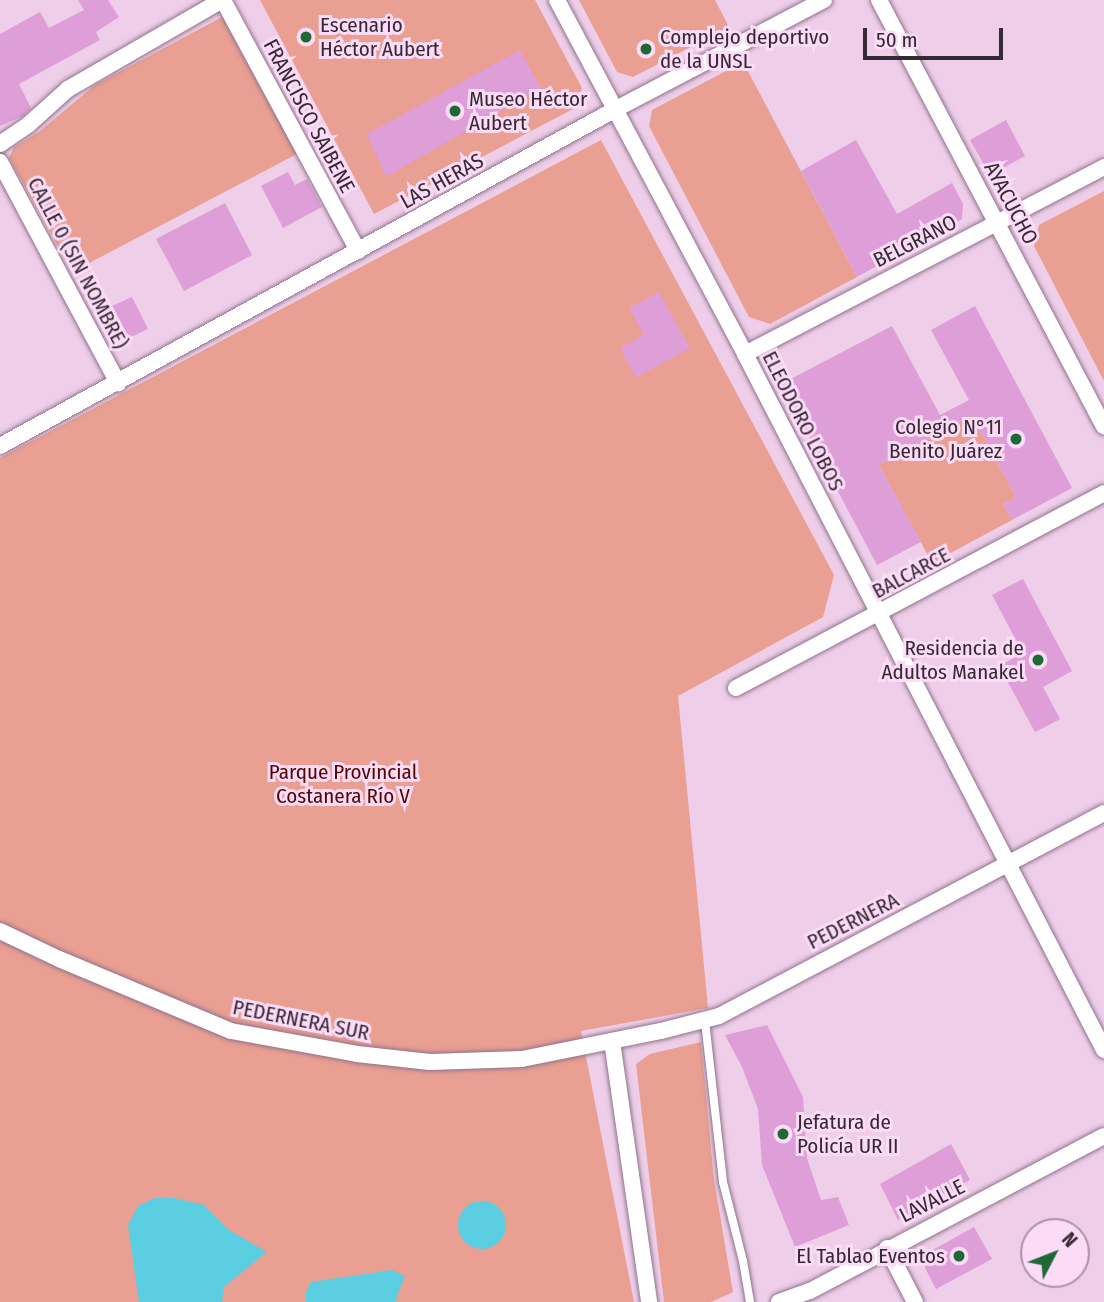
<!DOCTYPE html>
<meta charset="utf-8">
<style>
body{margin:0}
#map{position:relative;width:1104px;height:1302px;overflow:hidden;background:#eecee9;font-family:"Fira Sans Condensed",sans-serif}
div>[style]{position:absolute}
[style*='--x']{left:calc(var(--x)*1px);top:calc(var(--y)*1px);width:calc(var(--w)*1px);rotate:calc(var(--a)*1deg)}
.green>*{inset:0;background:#e99f92}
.water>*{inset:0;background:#5ccee2}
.round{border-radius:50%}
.building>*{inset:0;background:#de9ed7}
.roads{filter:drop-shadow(0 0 2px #90738c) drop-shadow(0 0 2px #90738c)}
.service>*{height:8px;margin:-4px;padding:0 4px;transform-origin:4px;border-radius:4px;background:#fff}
.minor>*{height:16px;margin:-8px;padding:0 8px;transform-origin:8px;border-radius:8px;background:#fff}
.dots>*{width:19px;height:19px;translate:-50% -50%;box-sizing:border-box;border:4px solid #fbdbf6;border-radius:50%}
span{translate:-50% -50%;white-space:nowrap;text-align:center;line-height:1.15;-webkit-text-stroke:6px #fbdbf6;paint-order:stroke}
.poi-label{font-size:21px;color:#352934}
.left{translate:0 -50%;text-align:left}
.right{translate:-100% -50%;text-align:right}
.street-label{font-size:21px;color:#352934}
.park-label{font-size:21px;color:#530601}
.north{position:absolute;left:1020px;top:1218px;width:70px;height:70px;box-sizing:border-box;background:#fbdbf6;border:2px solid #ac94a8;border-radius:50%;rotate:48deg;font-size:19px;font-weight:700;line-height:28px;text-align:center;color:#352934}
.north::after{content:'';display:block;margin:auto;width:24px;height:32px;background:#1f6937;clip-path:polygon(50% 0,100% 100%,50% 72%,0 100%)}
.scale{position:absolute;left:863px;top:28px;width:140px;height:32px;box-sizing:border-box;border:4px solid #352934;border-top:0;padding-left:9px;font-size:21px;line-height:24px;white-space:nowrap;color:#352934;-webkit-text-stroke:5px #fbdbf6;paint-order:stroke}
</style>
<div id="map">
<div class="green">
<i style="clip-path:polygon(260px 0,535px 0,582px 88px,575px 108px,374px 214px)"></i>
<i style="clip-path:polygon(579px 0,715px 0,729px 27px,633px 77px,617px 72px)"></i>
<i style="clip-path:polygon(222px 17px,297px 154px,72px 272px,9px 158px,14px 147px,40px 131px,95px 85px)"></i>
<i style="clip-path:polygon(743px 62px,857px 277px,770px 324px,749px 317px,649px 126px,652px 110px)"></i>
<i style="clip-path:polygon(601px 140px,834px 575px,823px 617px,678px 696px,708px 1008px,581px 1031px,634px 1302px,0 1302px,0 458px)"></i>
<i style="clip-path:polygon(1104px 191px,1104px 381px,1034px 246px,1039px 225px)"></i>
<i style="clip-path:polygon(972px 415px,1016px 497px,1003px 504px,1012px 520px,932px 563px,879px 465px)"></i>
<i style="clip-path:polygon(701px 1042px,714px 1180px,733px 1292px,711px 1302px,664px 1302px,636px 1064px,650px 1054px)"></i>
</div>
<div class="water">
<i style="clip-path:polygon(155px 1198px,174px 1198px,204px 1205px,229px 1230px,267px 1252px,224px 1287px,222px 1302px,139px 1302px,128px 1225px,138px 1206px)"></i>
<i class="round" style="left:458px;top:1201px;width:48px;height:48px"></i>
<i style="clip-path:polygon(392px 1270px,405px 1276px,395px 1302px,306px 1302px,306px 1292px,311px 1282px)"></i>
</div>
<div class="building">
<i style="clip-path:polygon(78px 0,108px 0,119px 17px,96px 32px,100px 40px,19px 84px,31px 108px,23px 116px,0 126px,0 34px,40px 12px,49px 28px,84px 10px)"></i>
<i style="clip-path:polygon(520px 50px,541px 88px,386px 177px,367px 134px)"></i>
<i style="clip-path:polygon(1006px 120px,1025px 156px,990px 175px,970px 140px)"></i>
<i style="clip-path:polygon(856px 140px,897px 214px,952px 183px,963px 204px,962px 219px,857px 277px,801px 171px)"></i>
<i style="clip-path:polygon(288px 172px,295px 185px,307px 179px,322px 207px,283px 228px,261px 186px)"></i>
<i style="clip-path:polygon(225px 203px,252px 255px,184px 291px,156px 239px)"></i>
<i style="clip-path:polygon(659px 292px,690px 348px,636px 378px,620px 348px,644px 335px,629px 308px)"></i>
<i style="clip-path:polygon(132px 297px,148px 329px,129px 338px,112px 306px)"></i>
<i style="clip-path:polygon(975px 306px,1072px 488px,1012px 520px,1003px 504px,1016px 497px,972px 415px,879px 465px,921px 542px,877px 565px,781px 384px,892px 326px,940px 415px,969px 400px,931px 330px)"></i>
<i style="clip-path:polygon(1023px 579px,1072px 671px,1043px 687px,1060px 719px,1035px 732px,999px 666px,1023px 653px,992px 595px)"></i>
<i style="clip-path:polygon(767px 1025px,803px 1097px,807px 1158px,821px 1200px,838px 1197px,849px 1225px,795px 1247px,762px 1165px,758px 1109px,742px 1067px,725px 1035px)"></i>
<i style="clip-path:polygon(951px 1144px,970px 1180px,898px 1220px,880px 1184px)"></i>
<i style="clip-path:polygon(974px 1227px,992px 1259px,936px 1289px,925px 1268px,929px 1252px)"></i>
</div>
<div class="roads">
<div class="service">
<i style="--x:705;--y:1021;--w:162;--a:83.6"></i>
<i style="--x:723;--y:1182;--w:81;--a:75.8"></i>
<i style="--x:743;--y:1261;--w:42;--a:80.3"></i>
</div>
<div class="minor">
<i style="--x:223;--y:0;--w:285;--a:61.7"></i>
<i style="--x:557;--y:0;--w:401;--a:62"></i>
<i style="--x:745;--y:354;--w:783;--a:62.72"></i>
<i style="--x:879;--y:0;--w:482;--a:62.2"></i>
<i style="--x:0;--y:144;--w:34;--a:-34"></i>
<i style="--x:28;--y:125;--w:54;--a:-42"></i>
<i style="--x:68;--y:89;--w:178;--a:-30"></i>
<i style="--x:0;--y:162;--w:251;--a:61.9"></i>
<i style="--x:745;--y:354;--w:405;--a:-27.5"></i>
<i style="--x:0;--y:446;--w:702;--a:-28.68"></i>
<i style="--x:616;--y:109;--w:235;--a:-27.7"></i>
<i style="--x:736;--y:688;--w:416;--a:-27.9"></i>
<i style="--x:0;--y:931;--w:65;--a:25.4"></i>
<i style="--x:59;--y:959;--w:186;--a:22.7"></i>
<i style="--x:231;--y:1031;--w:128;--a:10.3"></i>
<i style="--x:357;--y:1054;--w:73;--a:6.3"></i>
<i style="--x:430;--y:1062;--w:92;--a:-1.9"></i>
<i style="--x:522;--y:1059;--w:142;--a:-11.4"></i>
<i style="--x:661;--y:1031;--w:60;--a:-14.5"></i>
<i style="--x:719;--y:1016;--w:435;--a:-27.8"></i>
<i style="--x:612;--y:1041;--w:264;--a:81.9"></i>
<i style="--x:887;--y:1248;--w:61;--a:62.6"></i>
<i style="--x:779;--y:1302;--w:33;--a:-20"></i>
<i style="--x:810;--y:1291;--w:332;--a:-27.8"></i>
</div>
</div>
<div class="dots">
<i style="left:306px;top:37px;background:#1f6937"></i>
<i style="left:646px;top:49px;background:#1f6937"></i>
<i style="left:455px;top:111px;background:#1f6937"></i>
<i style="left:1016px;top:439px;background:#1f6937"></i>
<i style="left:1038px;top:660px;background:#1f6937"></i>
<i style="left:783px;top:1134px;background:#1f6937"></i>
<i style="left:959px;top:1256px;background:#1f6937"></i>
</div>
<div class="poi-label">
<span class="left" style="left:320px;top:37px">Escenario<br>Héctor Aubert</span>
<span class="left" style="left:660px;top:49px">Complejo deportivo<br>de la UNSL</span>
<span class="left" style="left:469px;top:111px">Museo Héctor<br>Aubert</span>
<span class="right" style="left:1002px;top:439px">Colegio N°11<br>Benito Juárez</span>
<span class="right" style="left:1024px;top:660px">Residencia de<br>Adultos Manakel</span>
<span class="left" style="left:797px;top:1134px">Jefatura de<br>Policía UR II</span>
<span class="right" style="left:945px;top:1256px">El Tablao Eventos</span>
</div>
<div class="street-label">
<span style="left:309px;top:116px;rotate:62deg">FRANCISCO SAIBENE</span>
<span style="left:442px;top:181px;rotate:-29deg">LAS HERAS</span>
<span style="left:1011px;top:203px;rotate:62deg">AYACUCHO</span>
<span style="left:915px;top:241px;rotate:-27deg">BELGRANO</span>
<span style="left:78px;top:263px;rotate:62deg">CALLE 0 (SIN NOMBRE)</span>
<span style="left:803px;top:421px;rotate:63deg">ELEODORO LOBOS</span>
<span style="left:911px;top:573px;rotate:-28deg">BALCARCE</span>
<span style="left:853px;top:921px;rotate:-27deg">PEDERNERA</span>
<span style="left:301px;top:1020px;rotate:11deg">PEDERNERA SUR</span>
<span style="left:932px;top:1201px;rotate:-27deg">LAVALLE</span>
</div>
<div class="park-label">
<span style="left:343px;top:784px">Parque Provincial<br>Costanera Río V</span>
</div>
<div class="north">N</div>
<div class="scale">50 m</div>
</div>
